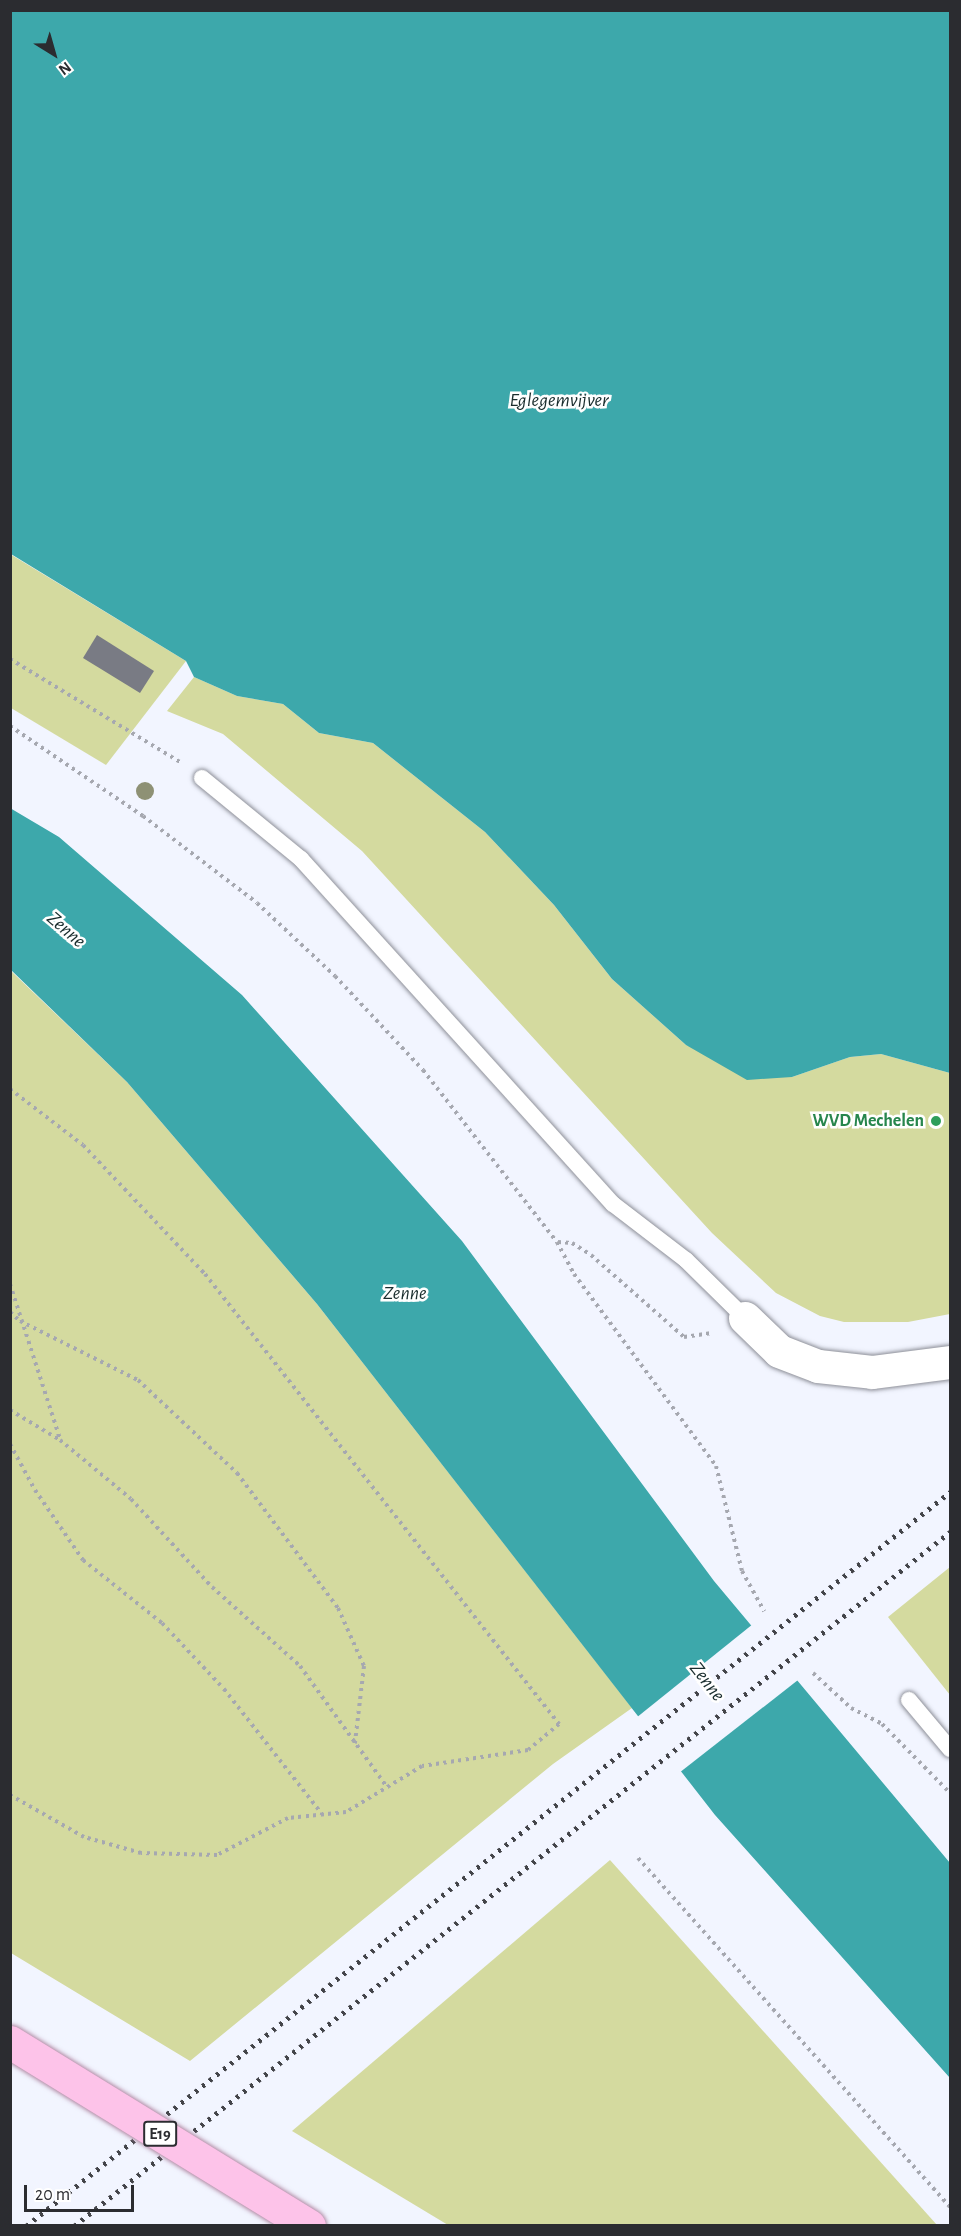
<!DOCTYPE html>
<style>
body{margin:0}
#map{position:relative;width:961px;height:2236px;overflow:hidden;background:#f2f5ff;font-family:"Alegreya Sans",sans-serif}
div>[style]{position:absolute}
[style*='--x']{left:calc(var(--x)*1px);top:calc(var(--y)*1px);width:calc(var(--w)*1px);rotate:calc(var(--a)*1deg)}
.green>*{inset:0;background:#d4da9f}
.water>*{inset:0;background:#3da8ab}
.pier>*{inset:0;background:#f2f5ff}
.building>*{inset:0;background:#797b84}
.path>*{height:4px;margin-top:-2px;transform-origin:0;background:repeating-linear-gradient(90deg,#a6a8b0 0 3px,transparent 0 7.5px)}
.roads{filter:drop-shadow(0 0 2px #8e9099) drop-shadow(0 0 2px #8e9099)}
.lane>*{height:16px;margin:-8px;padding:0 8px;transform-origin:8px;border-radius:8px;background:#fff}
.street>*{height:33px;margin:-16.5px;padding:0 16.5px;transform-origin:16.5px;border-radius:16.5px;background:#fff}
.rail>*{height:4.5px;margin-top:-2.25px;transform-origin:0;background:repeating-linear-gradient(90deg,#434449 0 3px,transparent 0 9px)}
.bridges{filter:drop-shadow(0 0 2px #b48ea8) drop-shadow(0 0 2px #b48ea8)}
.highway-bridge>*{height:33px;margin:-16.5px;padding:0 16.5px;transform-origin:16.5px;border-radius:16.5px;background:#fdc3e9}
.trees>*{width:18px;height:18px;margin:-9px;border-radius:50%;background:#8e9175}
.dots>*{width:16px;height:16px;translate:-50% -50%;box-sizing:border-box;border:3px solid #fff;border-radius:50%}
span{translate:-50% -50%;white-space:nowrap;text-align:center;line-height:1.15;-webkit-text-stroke:5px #fff;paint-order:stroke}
.shield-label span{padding:2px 4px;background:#fff;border:2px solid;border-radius:4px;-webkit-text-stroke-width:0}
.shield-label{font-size:16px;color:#2b2c30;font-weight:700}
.leisure-label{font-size:18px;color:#27864d;font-weight:700}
.right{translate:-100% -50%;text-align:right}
.water-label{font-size:20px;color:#1a2d2e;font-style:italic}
.frame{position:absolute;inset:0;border:12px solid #2b2c30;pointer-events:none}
.north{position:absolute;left:24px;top:24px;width:60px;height:60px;-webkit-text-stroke:4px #fff;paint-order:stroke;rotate:143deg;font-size:16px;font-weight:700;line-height:24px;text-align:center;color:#2b2c30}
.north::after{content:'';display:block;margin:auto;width:21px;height:27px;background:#2b2c30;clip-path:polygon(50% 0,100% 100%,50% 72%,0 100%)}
.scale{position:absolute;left:24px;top:2185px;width:110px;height:27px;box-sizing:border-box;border:3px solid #2b2c30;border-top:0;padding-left:8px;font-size:18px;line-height:21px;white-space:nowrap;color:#2b2c30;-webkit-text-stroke:4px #fff;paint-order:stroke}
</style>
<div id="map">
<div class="green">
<i style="clip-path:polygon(10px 554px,186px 661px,106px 765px,11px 708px)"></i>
<i style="clip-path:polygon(194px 677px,237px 696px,283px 704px,319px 733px,373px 743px,485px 832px,554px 905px,612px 979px,686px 1045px,792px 1077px,850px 1057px,881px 1054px,950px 1073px,950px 1314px,908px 1322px,844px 1322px,820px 1316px,776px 1293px,712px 1233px,362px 851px,223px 734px,167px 711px)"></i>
<i style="clip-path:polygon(10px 970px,127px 1082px,317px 1304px,632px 1708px,553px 1764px,190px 2061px,11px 1953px)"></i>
<i style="clip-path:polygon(950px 1567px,950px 1695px,888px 1617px)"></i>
<i style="clip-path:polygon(610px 1860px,937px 2225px,448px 2225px,292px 2131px)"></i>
</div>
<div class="water">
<i style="clip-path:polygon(10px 11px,950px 11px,950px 1073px,881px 1054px,850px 1057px,792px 1077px,747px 1080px,686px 1045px,612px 979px,554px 905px,485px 832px,373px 743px,319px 733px,283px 704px,237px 696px,194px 677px,186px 661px,11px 554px)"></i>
<i style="clip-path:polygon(10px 808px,59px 837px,242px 995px,462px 1241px,714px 1581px,950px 1863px,950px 2078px,715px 1815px,317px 1304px,127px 1082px,11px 970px)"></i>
</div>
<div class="pier">
<i style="clip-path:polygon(753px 1624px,798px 1680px,679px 1773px,636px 1718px)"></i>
</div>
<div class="building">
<i style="clip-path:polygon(97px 635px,154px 671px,140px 693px,83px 658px)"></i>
</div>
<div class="path">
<i style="--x:10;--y:659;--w:201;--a:31.2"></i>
<i style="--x:10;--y:726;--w:161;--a:34.1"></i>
<i style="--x:143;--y:816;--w:143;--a:37.3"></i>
<i style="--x:257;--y:903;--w:107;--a:43.1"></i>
<i style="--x:335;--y:976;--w:129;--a:46.9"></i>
<i style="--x:423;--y:1070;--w:218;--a:52.1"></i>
<i style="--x:557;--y:1242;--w:36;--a:62"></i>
<i style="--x:574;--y:1274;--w:239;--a:53.5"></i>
<i style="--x:716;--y:1466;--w:108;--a:76.1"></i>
<i style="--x:742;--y:1571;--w:46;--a:61.2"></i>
<i style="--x:10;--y:1089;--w:92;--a:37.5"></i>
<i style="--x:83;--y:1145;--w:178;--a:46.6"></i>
<i style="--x:205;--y:1274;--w:573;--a:51.81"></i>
<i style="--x:559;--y:1724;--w:40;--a:140"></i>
<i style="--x:528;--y:1750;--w:107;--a:171.4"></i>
<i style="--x:422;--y:1766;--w:89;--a:148.8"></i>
<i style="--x:346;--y:1812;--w:58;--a:174.1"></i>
<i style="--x:288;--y:1818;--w:80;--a:152.5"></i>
<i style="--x:217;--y:1855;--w:76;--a:-178.5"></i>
<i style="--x:141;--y:1853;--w:59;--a:-164.3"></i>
<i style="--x:84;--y:1837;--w:85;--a:-150.4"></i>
<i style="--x:558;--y:1242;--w:14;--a:4"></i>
<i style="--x:572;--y:1243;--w:22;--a:32"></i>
<i style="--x:591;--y:1255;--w:124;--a:41.4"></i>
<i style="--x:684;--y:1337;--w:28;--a:-8"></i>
<i style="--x:10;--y:1284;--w:163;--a:72.1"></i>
<i style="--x:10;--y:1312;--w:13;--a:42"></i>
<i style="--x:20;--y:1321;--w:132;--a:26.6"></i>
<i style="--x:138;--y:1380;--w:136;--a:43.2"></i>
<i style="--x:237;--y:1473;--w:169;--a:53.2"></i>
<i style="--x:338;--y:1608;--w:64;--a:65.9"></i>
<i style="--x:364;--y:1666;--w:78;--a:96.7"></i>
<i style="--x:10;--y:1410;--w:58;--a:31"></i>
<i style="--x:60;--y:1440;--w:92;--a:39.7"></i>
<i style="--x:131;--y:1499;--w:120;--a:47.4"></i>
<i style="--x:212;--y:1587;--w:118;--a:41.9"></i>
<i style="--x:300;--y:1666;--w:149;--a:54.3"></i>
<i style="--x:10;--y:1444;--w:52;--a:61.5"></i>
<i style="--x:35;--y:1490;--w:85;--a:55.6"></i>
<i style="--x:83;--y:1560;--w:101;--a:38.6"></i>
<i style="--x:162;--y:1623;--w:91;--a:46.8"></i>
<i style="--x:224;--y:1689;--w:159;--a:51.9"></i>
<i style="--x:813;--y:1673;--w:52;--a:42.6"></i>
<i style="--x:851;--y:1708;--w:35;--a:27"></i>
<i style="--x:882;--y:1724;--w:97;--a:45.4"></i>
<i style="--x:638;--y:1858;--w:468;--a:48.2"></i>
</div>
<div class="roads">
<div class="lane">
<i style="--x:202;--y:778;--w:128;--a:39.3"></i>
<i style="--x:301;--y:859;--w:465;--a:47.9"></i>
<i style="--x:613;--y:1204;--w:92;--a:37.5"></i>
<i style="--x:686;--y:1260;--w:83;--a:44.5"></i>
<i style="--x:909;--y:1700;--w:64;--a:50.1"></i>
</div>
<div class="street">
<i style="--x:745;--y:1318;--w:47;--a:44.1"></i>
<i style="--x:779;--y:1351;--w:42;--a:21"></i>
<i style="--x:818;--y:1366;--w:54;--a:6.3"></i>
<i style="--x:872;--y:1372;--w:79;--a:-7.3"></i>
</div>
</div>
<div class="rail">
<i style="--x:26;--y:2226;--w:1180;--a:-38.46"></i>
<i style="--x:74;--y:2226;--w:1118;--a:-38.39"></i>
</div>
<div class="bridges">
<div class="highway-bridge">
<i style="--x:10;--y:2042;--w:351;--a:31.6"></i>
</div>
</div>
<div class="trees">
<i style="left:145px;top:791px"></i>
</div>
<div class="dots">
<i style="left:936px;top:1121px;background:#2e9e5b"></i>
</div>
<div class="shield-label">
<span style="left:160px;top:2134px">E19</span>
</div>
<div class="leisure-label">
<span class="right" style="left:924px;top:1121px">WVD Mechelen</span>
</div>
<div class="water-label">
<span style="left:559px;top:400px">Eglegemvijver</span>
<span style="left:66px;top:930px;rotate:41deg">Zenne</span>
<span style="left:405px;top:1293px">Zenne</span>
<span style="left:707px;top:1682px;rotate:52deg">Zenne</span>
</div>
<div class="frame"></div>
<div class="north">N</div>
<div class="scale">20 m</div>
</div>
